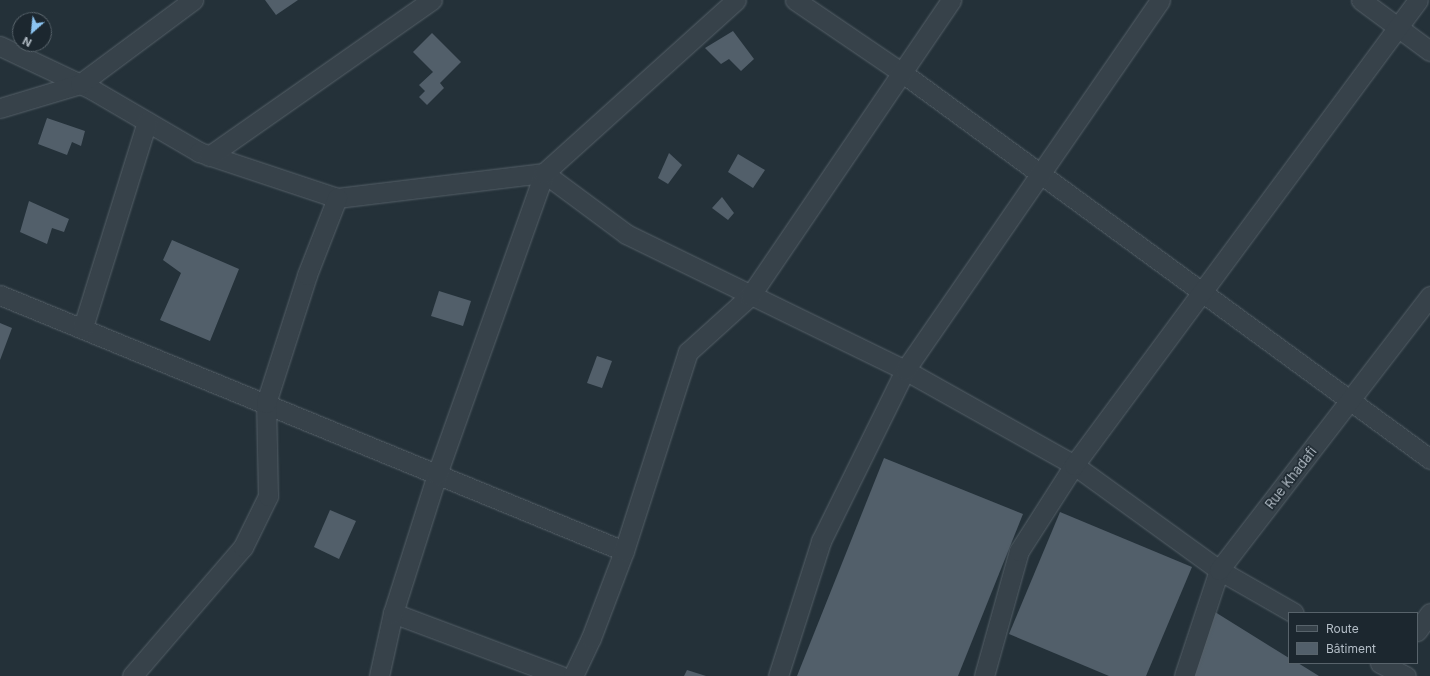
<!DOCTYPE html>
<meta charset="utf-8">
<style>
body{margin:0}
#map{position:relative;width:1430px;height:676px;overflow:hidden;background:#243139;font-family:Inter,sans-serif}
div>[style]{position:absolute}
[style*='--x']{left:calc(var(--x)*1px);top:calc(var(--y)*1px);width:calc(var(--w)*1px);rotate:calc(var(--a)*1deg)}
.building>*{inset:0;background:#525f6a}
.roads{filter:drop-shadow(0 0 1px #556068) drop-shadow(0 0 1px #556068)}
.street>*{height:19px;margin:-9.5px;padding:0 9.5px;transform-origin:9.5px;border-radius:9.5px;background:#37424a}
span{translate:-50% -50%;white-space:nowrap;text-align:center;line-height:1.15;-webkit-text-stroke:3px #1c272f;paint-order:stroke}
.street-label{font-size:13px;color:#b3bdc6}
.legend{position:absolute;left:1288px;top:612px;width:130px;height:52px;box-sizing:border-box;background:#1c272f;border:1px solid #58636b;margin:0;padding:5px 7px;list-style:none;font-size:12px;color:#b3bdc6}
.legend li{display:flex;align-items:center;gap:8px;height:20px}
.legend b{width:20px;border:1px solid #58636b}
.north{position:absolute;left:12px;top:12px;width:40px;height:40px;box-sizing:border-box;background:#1c272f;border:1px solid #58636b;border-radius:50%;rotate:207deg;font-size:11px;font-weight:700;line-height:16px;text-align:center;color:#b3bdc6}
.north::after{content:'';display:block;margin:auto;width:14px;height:18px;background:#8cc4f1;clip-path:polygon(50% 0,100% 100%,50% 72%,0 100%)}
</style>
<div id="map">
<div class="building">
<i style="clip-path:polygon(265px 0,298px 0,276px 15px)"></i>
<i style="clip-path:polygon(733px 31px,754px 59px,741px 71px,729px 59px,721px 64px,705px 48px)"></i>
<i style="clip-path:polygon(432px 33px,461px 62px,440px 83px,444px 88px,427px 105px,419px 97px,425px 91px,419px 85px,433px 72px,413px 52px)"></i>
<i style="clip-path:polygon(47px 118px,85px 131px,81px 146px,72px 142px,67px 155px,38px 144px)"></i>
<i style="clip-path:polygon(669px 153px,682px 165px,668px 184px,658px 178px)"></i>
<i style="clip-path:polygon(738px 154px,765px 170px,753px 188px,728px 172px)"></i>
<i style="clip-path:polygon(722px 197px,734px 213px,728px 220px,712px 208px)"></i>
<i style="clip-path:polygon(29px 201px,69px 219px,64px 232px,52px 228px,47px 244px,20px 232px)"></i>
<i style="clip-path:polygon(172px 240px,239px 269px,210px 341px,160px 320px,181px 273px,163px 260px)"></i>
<i style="clip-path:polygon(439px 291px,471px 301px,463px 326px,431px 316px)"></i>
<i style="clip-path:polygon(0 323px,12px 328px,0 360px)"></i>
<i style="clip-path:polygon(597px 356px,612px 361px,602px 388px,587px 383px)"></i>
<i style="clip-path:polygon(884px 458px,1023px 514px,958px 676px,797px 676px)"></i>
<i style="clip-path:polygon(330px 510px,356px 521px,339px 559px,314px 547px)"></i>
<i style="clip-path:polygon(1060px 512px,1192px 567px,1146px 676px,1109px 676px,1009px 634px)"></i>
<i style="clip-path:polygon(1215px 612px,1289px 658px,1289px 663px,1298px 663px,1319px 676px,1194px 676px)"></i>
<i style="clip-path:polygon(687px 670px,706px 676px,684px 676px)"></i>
</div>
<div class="roads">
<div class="street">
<i style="--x:795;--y:0;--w:132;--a:34.2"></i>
<i style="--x:904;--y:74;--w:652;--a:36.2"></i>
<i style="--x:1361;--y:0;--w:86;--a:36.5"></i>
<i style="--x:0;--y:46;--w:103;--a:25.3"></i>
<i style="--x:93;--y:90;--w:123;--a:30.3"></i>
<i style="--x:199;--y:152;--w:145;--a:18.4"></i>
<i style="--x:337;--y:198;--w:209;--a:-6.9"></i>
<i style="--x:544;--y:173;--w:102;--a:36.6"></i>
<i style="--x:626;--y:234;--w:310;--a:26"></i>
<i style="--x:905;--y:370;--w:194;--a:29.3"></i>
<i style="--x:1074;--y:465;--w:179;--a:35.9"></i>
<i style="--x:1219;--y:570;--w:86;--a:29.8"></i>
<i style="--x:0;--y:108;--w:84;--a:-16.7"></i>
<i style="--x:80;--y:84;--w:141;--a:-36.6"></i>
<i style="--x:209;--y:156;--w:272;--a:-35"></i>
<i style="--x:0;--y:295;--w:674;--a:22.31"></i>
<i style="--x:83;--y:327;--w:215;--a:-72.7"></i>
<i style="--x:393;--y:613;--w:179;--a:20.6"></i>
<i style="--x:1417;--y:631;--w:22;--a:-54"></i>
<i style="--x:1380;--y:663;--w:29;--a:27"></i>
<i style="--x:132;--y:676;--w:170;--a:-49.3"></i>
<i style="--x:243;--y:547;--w:57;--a:-63.9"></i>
<i style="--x:268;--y:496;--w:93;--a:-91.2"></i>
<i style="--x:266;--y:403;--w:134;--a:-72.2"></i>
<i style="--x:307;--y:275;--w:83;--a:-68.7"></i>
<i style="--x:379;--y:676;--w:65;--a:-77.5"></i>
<i style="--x:393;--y:613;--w:146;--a:-72.4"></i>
<i style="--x:437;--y:474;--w:319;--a:-70.4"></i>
<i style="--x:544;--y:173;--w:258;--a:-42"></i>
<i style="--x:573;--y:676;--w:42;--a:-64.7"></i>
<i style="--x:591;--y:638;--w:93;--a:-69.2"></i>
<i style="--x:624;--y:551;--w:209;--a:-72.2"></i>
<i style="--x:688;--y:352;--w:84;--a:-42.1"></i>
<i style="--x:750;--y:296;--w:358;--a:-55.8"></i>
<i style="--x:778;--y:676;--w:142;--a:-72.3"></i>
<i style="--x:821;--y:541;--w:191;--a:-63.8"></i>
<i style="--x:905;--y:370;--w:449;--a:-55.4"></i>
<i style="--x:984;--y:676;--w:130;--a:-74.4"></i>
<i style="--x:1019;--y:551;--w:102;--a:-57.4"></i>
<i style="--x:1074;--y:465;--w:578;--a:-53.51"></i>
<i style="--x:1184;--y:676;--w:112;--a:-71.7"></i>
<i style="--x:1219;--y:570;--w:346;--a:-52.4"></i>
</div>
</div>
<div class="street-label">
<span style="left:1291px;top:478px;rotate:-52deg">Rue Khadafi</span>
</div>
<ul class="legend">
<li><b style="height:5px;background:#37424a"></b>Route</li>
<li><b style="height:11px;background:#525f6a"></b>Bâtiment</li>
</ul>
<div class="north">N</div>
</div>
